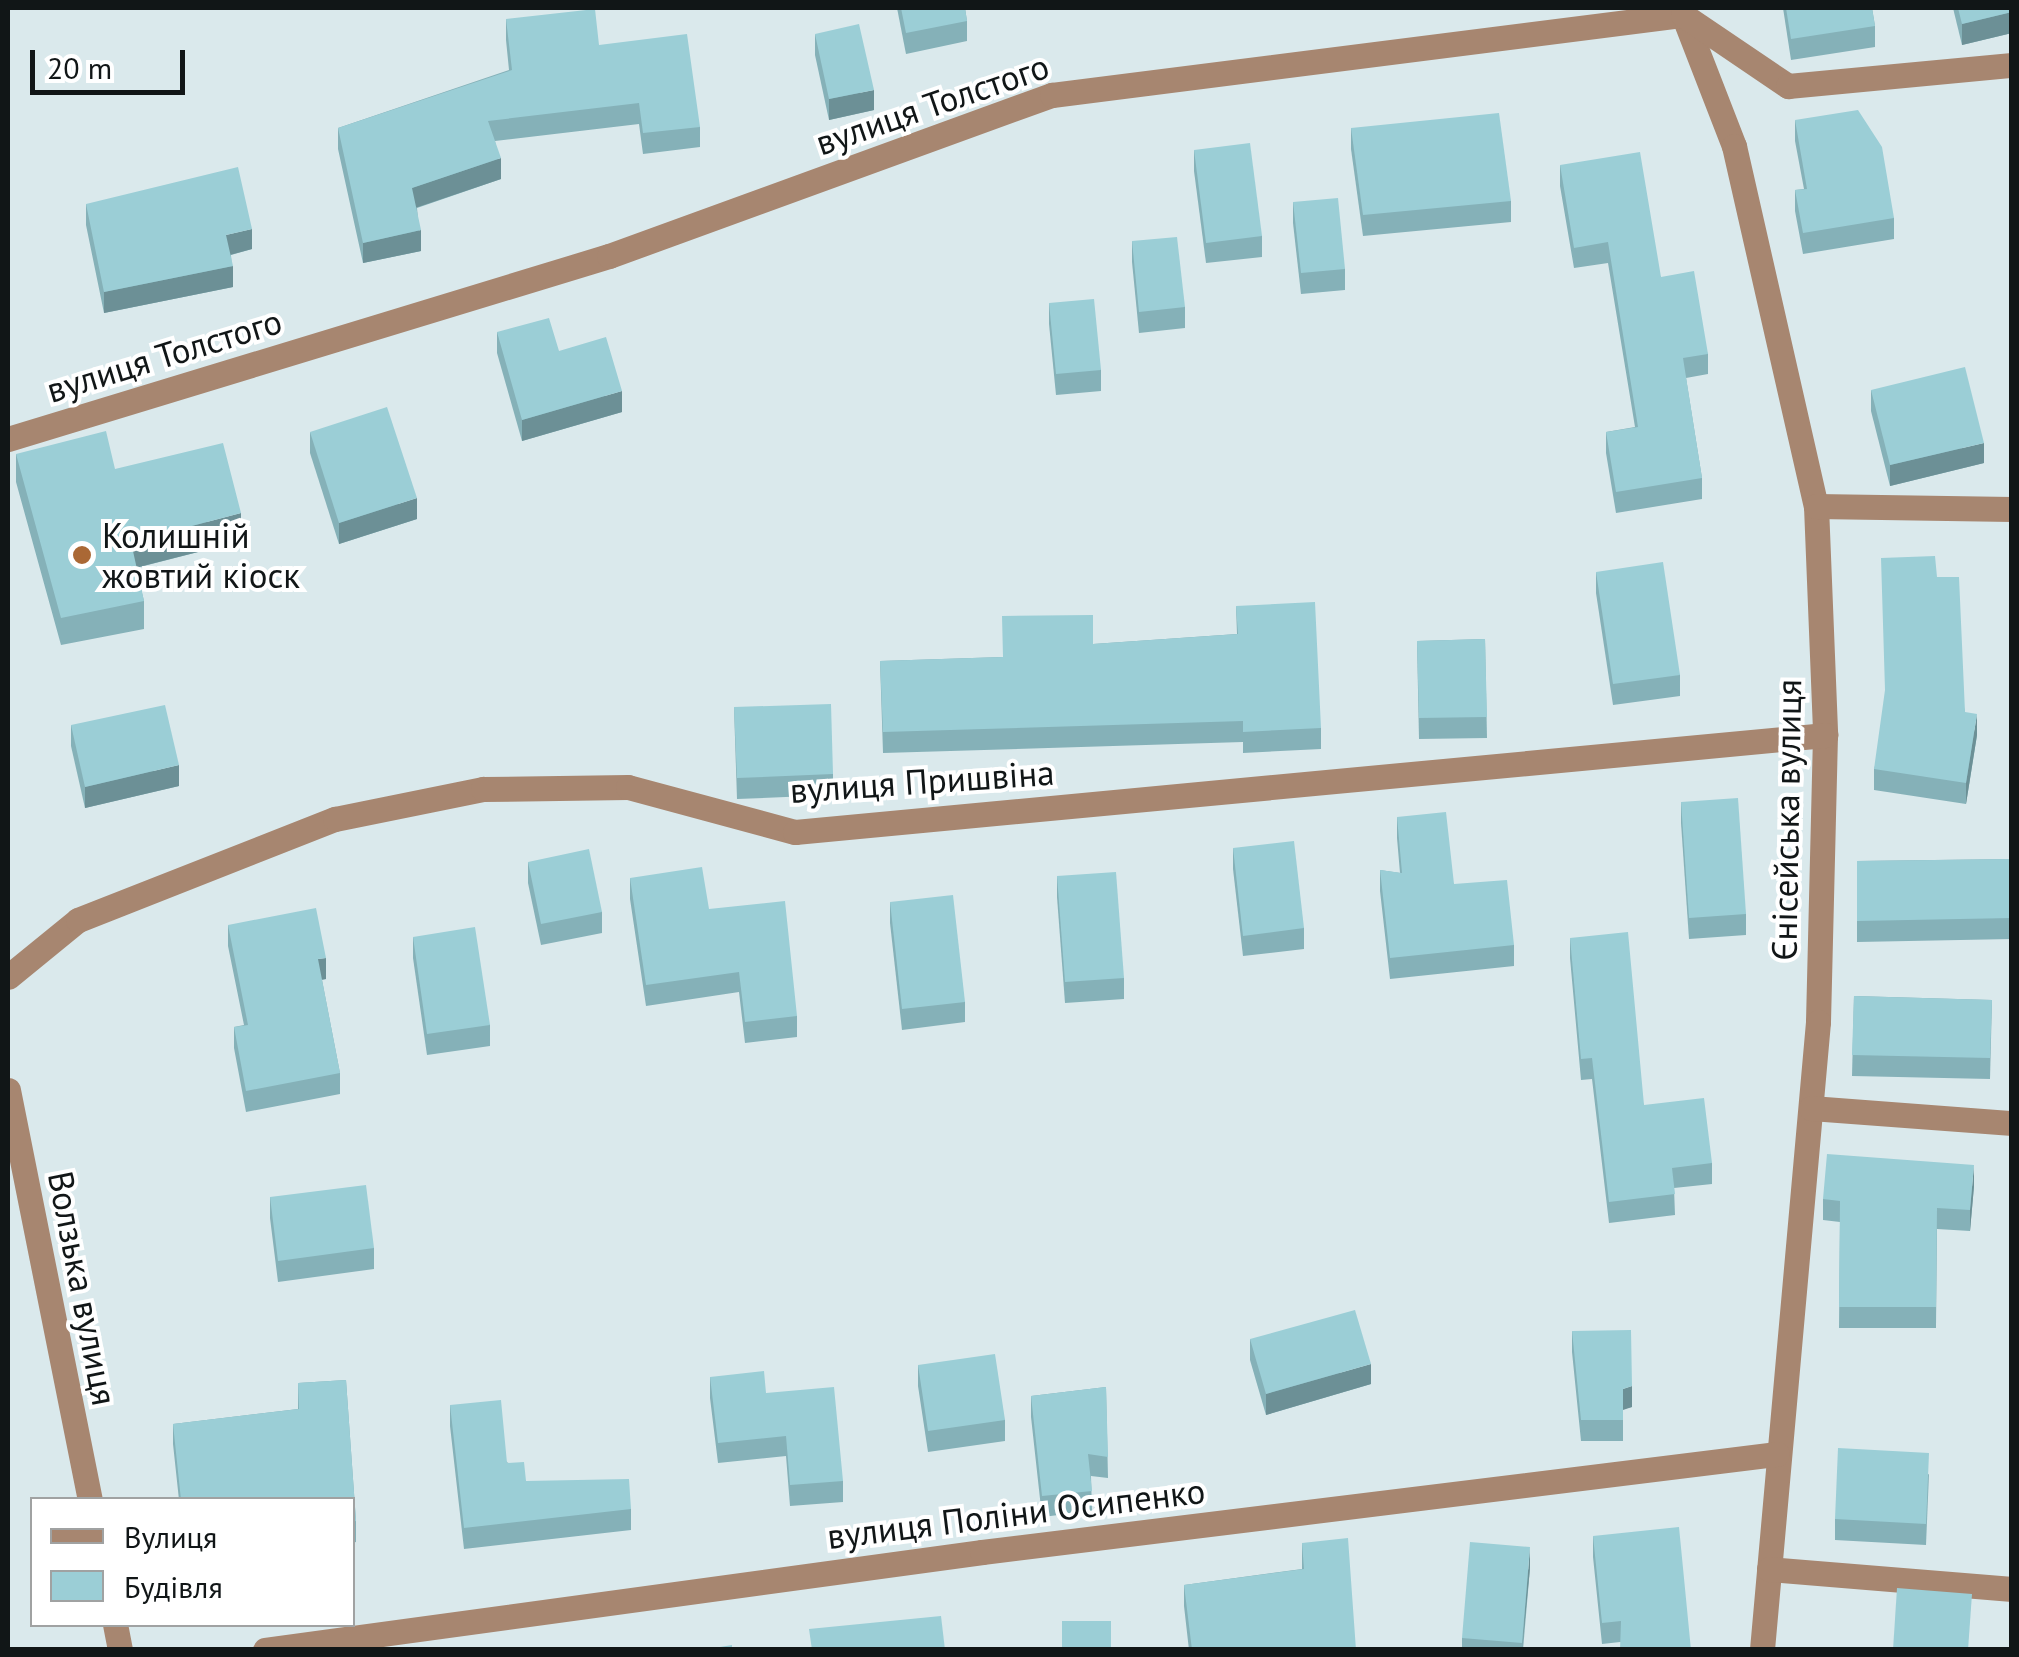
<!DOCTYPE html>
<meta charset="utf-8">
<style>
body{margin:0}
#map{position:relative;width:2019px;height:1657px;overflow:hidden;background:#dae9ec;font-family:"PT Sans",sans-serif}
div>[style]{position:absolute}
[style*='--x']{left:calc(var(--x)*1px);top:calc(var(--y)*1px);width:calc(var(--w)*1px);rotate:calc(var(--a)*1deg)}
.minor>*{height:25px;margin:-12.5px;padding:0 12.5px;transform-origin:12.5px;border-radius:12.5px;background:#a78670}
.wall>*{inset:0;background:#85b1b8}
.shaded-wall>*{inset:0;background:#6c9096}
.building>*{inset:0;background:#9bced6}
.dots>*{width:28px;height:28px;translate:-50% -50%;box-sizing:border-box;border:5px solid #fff;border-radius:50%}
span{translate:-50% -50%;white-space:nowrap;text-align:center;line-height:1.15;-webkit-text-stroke:8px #fff;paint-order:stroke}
.street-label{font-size:35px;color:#111617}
.poi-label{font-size:35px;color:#111617}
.left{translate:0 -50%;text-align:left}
.frame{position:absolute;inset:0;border:10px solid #111617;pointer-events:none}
.legend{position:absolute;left:30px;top:1497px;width:325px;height:130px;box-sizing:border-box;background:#fff;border:2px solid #a0a2a2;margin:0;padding:12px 18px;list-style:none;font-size:30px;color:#111617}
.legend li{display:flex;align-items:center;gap:20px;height:50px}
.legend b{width:50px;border:2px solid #a0a2a2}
.scale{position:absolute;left:30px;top:50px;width:155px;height:45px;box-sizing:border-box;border:5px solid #111617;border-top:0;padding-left:12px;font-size:30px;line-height:35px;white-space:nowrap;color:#111617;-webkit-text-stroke:8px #fff;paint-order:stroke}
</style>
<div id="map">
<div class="minor">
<i style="--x:1682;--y:12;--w:144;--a:68.8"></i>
<i style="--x:1734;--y:146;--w:369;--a:77.2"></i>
<i style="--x:1816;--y:506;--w:229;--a:87.7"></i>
<i style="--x:1825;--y:735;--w:287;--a:91.4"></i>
<i style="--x:1818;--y:1022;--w:630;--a:95.1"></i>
<i style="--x:8;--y:439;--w:628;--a:-16.94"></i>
<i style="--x:609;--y:256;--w:471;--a:-20"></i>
<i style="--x:1052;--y:95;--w:636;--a:-7.23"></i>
<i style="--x:1683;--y:15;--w:127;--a:34.1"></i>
<i style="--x:1788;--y:86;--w:225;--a:-5.4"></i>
<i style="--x:1816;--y:506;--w:196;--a:0.9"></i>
<i style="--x:8;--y:977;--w:90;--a:-39.2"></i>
<i style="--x:78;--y:920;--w:276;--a:-21.5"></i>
<i style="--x:335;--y:819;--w:151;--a:-11.5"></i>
<i style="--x:483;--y:789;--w:145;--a:-0.8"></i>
<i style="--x:628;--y:787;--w:173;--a:15.1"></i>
<i style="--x:795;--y:832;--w:1035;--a:-5.38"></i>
<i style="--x:8;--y:1090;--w:418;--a:78.7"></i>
<i style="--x:1811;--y:1108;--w:202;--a:4.3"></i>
<i style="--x:1769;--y:1569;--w:244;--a:4.7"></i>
<i style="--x:115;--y:1624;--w:26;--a:79"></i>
<i style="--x:265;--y:1650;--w:724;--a:-7.78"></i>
<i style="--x:982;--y:1552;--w:801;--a:-7.03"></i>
</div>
<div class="wall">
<i style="clip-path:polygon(897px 8px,965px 8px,967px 21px,967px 41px,906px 54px)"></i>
<i style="clip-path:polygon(1783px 8px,1872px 8px,1875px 26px,1875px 47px,1791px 60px)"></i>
<i style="clip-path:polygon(1953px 8px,2012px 8px,2012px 33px,1962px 45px)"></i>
<i style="clip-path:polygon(506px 19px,599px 45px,700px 127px,700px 147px,643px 154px,639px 124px,495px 141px,501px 179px,417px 208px,421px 251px,363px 263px,338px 149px,338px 128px,509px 70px,506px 40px)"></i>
<i style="clip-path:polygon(815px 34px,874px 110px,829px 120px,815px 55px)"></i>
<i style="clip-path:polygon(1795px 120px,1894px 218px,1894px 239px,1803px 254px,1795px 211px,1795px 190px,1804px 189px,1795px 141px)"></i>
<i style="clip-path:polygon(1351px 128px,1511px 201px,1511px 222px,1363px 236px,1351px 149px)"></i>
<i style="clip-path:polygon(1194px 150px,1262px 236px,1262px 257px,1206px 263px,1194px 171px)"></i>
<i style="clip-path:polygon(1560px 165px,1661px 277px,1708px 354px,1708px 374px,1686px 378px,1702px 478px,1702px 499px,1616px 513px,1606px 453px,1606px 432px,1635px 427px,1608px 263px,1574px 268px,1560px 186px)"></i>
<i style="clip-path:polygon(1293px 202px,1345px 269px,1345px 290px,1301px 294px,1293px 223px)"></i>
<i style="clip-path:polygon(86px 204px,252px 249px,231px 255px,233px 287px,104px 313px,86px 225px)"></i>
<i style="clip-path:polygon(1132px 241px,1185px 307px,1185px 328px,1139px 333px,1132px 262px)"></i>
<i style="clip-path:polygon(1049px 303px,1101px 370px,1101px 391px,1056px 395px,1049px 324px)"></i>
<i style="clip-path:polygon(497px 332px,559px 351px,622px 412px,522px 441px,497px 353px)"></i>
<i style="clip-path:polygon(1871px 390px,1984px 463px,1890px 486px,1871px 411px)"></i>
<i style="clip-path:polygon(310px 432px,417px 519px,339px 544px,310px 453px)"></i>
<i style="clip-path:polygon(16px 454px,115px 469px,241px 541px,136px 568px,144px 601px,144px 629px,61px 645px,16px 482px)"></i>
<i style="clip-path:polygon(1596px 572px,1680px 675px,1680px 696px,1613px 705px,1596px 593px)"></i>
<i style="clip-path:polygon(1937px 577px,1965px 712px,1977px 735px,1966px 804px,1874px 790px,1874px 769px)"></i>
<i style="clip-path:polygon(1236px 606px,1321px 728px,1321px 749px,1243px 753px,1243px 742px,883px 753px,880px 661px,1003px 657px,1093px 644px,1237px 634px)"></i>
<i style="clip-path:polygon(1485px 639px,1487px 738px,1419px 739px,1417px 641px)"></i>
<i style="clip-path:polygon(734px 707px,833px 774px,833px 795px,737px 799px)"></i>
<i style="clip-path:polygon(71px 725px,179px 786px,85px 808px,71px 746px)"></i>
<i style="clip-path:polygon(1681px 802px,1746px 914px,1746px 935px,1689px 939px,1681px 823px)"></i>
<i style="clip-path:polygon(1397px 817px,1454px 884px,1514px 945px,1514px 966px,1390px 979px,1380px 891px,1380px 870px,1400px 873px,1397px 838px)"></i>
<i style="clip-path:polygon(1233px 848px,1304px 928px,1304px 949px,1243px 956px,1233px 869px)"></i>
<i style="clip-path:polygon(2012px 859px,2012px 939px,1857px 942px,1857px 861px)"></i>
<i style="clip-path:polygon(528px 862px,602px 912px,602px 933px,541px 945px,528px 883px)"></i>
<i style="clip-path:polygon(1057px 876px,1124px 978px,1124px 999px,1065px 1003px,1057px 897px)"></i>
<i style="clip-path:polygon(630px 878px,797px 1016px,797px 1037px,745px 1043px,739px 992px,646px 1006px,630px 899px)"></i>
<i style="clip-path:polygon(890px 902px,965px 1002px,965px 1022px,902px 1030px,890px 923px)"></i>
<i style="clip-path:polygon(228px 925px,326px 979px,322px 980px,340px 1073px,340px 1094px,246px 1112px,234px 1048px,234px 1027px,244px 1025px,228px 946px)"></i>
<i style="clip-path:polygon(413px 937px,490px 1025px,490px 1046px,427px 1055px,413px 958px)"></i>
<i style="clip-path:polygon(1570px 938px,1644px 1105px,1712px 1163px,1712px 1184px,1674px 1188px,1675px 1215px,1609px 1223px,1592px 1079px,1581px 1080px,1570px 958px)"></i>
<i style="clip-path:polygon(1854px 996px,1992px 1000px,1990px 1079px,1852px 1076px)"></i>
<i style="clip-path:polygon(1974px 1186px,1970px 1231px,1937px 1229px,1936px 1328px,1839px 1328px,1840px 1222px,1823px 1220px,1823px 1199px)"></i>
<i style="clip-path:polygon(270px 1197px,374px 1248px,374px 1269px,278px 1282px,270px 1218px)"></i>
<i style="clip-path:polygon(1572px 1331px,1632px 1407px,1623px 1409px,1623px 1441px,1581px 1441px,1572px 1352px)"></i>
<i style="clip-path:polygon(1250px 1339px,1371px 1384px,1266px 1415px,1250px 1360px)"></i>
<i style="clip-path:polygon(918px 1365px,1005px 1420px,1005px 1441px,928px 1452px,918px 1386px)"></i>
<i style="clip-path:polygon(710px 1377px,766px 1393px,843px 1481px,843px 1502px,790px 1506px,786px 1456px,718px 1463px,710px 1398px)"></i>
<i style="clip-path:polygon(346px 1380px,356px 1521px,356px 1542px,352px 1543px,352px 1500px,179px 1500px,173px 1444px,173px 1424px,298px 1409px,298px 1383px)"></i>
<i style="clip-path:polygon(1106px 1387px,1108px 1478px,1091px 1476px,1092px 1511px,1042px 1517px,1031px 1417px,1031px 1396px)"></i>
<i style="clip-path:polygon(450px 1405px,526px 1481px,631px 1509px,631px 1530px,464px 1549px,450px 1426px)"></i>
<i style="clip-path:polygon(1929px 1474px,1926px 1545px,1835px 1540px,1835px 1519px)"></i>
<i style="clip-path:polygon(1593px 1536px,1691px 1650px,1620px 1642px,1602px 1644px,1593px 1557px)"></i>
<i style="clip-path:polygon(1302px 1543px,1356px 1650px,1189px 1650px,1184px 1606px,1184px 1585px,1302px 1569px)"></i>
<i style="clip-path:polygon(1530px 1568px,1523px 1650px,1462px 1650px,1462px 1638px)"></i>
</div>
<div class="shaded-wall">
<i style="clip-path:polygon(2012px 12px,2012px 33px,1962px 45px,1962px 24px)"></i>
<i style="clip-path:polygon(874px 90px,874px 110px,829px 120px,829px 99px)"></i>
<i style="clip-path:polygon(501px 158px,501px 179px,412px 209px,412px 188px)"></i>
<i style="clip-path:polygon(252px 229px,252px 249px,226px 256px,226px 235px)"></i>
<i style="clip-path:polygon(421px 230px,421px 251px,363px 263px,363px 243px)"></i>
<i style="clip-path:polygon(233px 266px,233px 287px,104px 313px,104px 292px)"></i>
<i style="clip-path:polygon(622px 391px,622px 412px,522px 441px,522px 420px)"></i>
<i style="clip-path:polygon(1984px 443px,1984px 463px,1890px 486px,1890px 465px)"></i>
<i style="clip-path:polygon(417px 498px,417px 519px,339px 544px,339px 523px)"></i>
<i style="clip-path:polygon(241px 513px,241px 541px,131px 569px,131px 542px)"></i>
<i style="clip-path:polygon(1977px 714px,1977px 735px,1966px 804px,1966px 783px)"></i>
<i style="clip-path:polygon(179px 765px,179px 786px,85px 808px,85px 787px)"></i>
<i style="clip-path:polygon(326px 958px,326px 979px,318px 980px,318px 959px)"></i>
<i style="clip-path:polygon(1974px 1165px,1974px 1186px,1970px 1231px,1970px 1210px)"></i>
<i style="clip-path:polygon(1371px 1364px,1371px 1384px,1266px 1415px,1266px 1394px)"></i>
<i style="clip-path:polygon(1632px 1386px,1632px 1407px,1623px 1410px,1623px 1389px)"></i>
<i style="clip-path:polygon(1530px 1547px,1530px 1568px,1522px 1650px)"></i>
</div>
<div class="building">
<i style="clip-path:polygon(901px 8px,965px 8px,967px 21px,906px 33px)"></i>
<i style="clip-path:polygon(1786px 8px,1872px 8px,1875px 26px,1791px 39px)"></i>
<i style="clip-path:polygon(1958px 8px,2012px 8px,2012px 12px,1962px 24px)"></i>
<i style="clip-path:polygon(595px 9px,599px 45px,687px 34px,700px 127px,643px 133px,639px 103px,488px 121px,501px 158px,412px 188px,421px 230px,363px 243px,338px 128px,512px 70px,506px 19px)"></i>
<i style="clip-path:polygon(859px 24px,874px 90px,829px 99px,815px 34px)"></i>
<i style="clip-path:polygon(1858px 110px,1882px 147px,1894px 218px,1803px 233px,1795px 190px,1807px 189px,1795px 120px)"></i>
<i style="clip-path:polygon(1499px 113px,1511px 201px,1363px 215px,1351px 128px)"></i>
<i style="clip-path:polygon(1250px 143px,1262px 236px,1206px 243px,1194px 150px)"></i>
<i style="clip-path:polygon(1640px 152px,1661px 277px,1694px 271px,1708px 354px,1683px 358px,1702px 478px,1616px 492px,1606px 432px,1638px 427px,1608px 242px,1574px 248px,1560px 165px)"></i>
<i style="clip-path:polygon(238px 167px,252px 229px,226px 235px,233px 266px,104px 292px,86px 204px)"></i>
<i style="clip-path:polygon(1338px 198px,1345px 269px,1301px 273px,1293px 202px)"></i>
<i style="clip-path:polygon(1177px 237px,1185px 307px,1139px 312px,1132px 241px)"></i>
<i style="clip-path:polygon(1094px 299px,1101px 370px,1056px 374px,1049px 303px)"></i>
<i style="clip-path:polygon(549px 318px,559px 351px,606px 337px,622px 391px,522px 420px,497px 332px)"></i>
<i style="clip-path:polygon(1965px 367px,1984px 443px,1890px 465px,1871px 390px)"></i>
<i style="clip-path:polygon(387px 407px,417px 498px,339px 523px,310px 432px)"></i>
<i style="clip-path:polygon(106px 431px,115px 469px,223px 443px,241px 513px,131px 542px,144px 601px,61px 618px,16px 454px)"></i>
<i style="clip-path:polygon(1935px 556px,1937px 577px,1959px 577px,1965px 712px,1977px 714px,1966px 783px,1874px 769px,1885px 690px,1881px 558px)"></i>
<i style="clip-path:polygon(1663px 562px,1680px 675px,1613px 684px,1596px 572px)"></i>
<i style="clip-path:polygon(1315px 602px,1321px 728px,1243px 732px,1243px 721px,883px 732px,880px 661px,1003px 657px,1002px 616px,1093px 615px,1093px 644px,1238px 634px,1236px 606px)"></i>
<i style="clip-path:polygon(1485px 639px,1487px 717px,1419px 718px,1417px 641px)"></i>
<i style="clip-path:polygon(831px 704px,833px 774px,737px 778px,734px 707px)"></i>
<i style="clip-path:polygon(165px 705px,179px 765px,85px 787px,71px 725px)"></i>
<i style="clip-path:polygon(1738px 798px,1746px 914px,1689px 918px,1681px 802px)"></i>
<i style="clip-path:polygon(1446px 812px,1454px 884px,1507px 880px,1514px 945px,1390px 958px,1380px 870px,1402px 873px,1397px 817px)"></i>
<i style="clip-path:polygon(1294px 841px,1304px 928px,1243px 936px,1233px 848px)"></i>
<i style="clip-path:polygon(589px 849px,602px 912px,541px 924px,528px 862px)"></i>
<i style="clip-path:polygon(2012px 859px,2012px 918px,1857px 921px,1857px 861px)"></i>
<i style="clip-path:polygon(702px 867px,709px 909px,785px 901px,797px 1016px,745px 1022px,739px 972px,646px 985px,630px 878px)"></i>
<i style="clip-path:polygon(1116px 872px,1124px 978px,1065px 982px,1057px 876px)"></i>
<i style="clip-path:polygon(953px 895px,965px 1002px,902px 1009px,890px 902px)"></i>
<i style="clip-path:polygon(316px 908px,326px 958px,318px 959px,340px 1073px,246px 1091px,234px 1027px,248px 1025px,228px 925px)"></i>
<i style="clip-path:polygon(475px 927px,490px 1025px,427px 1034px,413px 937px)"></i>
<i style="clip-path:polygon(1628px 932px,1644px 1105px,1704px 1098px,1712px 1163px,1672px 1168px,1675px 1194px,1609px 1202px,1592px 1058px,1581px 1059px,1570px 938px)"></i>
<i style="clip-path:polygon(1854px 996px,1992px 1000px,1990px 1058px,1852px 1055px)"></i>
<i style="clip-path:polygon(1827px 1154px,1974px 1165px,1970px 1210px,1937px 1208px,1936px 1307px,1839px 1307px,1840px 1201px,1823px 1199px)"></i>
<i style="clip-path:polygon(366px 1185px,374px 1248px,278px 1261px,270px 1197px)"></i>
<i style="clip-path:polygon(1355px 1310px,1371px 1364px,1266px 1394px,1250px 1339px)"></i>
<i style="clip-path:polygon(1631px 1330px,1632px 1386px,1623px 1389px,1623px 1420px,1581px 1420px,1572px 1331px)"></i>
<i style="clip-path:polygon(995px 1354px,1005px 1420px,928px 1431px,918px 1365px)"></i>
<i style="clip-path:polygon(764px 1371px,766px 1393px,834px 1387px,843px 1481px,790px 1485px,786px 1436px,718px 1443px,710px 1377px)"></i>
<i style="clip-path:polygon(346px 1380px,356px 1521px,352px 1522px,352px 1500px,181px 1500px,173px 1424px,299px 1409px,298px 1383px)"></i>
<i style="clip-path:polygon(1106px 1387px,1108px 1457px,1088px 1454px,1092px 1491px,1042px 1496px,1031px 1396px)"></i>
<i style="clip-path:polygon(501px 1400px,507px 1463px,524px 1462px,526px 1481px,629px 1479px,631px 1509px,464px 1528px,450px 1405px)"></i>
<i style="clip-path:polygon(1838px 1448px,1929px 1453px,1926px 1524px,1835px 1519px)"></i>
<i style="clip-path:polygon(1679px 1527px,1691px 1650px,1620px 1650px,1621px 1621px,1602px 1623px,1593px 1536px)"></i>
<i style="clip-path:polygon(1348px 1538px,1356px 1650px,1291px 1650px,1291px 1648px,1278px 1650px,1192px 1650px,1184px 1585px,1304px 1569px,1302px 1543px)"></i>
<i style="clip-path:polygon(1470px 1542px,1530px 1547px,1522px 1643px,1462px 1638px)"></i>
<i style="clip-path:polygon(1897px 1588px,1972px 1594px,1968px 1650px,1893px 1650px)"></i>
<i style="clip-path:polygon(941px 1616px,945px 1650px,812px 1650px,809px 1629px)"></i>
<i style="clip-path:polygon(1062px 1621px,1111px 1621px,1111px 1650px,1062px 1650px)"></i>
<i style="clip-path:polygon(732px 1645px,732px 1650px,702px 1650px)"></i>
</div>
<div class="dots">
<i style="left:82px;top:555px;background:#aa6835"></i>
</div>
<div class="street-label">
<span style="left:932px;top:104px;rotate:-19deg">вулиця Толстого</span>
<span style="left:164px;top:355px;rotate:-17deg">вулиця Толстого</span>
<span style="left:922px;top:781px;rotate:-4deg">вулиця Пришвіна</span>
<span style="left:1786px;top:820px;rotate:-89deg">Єнісейська вулиця</span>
<span style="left:83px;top:1288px;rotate:79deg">Волзька вулиця</span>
<span style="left:1016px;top:1513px;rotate:-7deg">вулиця Поліни Осипенко</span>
</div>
<div class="poi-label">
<span class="left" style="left:102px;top:555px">Колишній<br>жовтий кіоск</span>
</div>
<div class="frame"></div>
<ul class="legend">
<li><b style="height:12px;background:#a78670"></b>Вулиця</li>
<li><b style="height:28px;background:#9bced6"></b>Будівля</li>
</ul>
<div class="scale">20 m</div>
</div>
